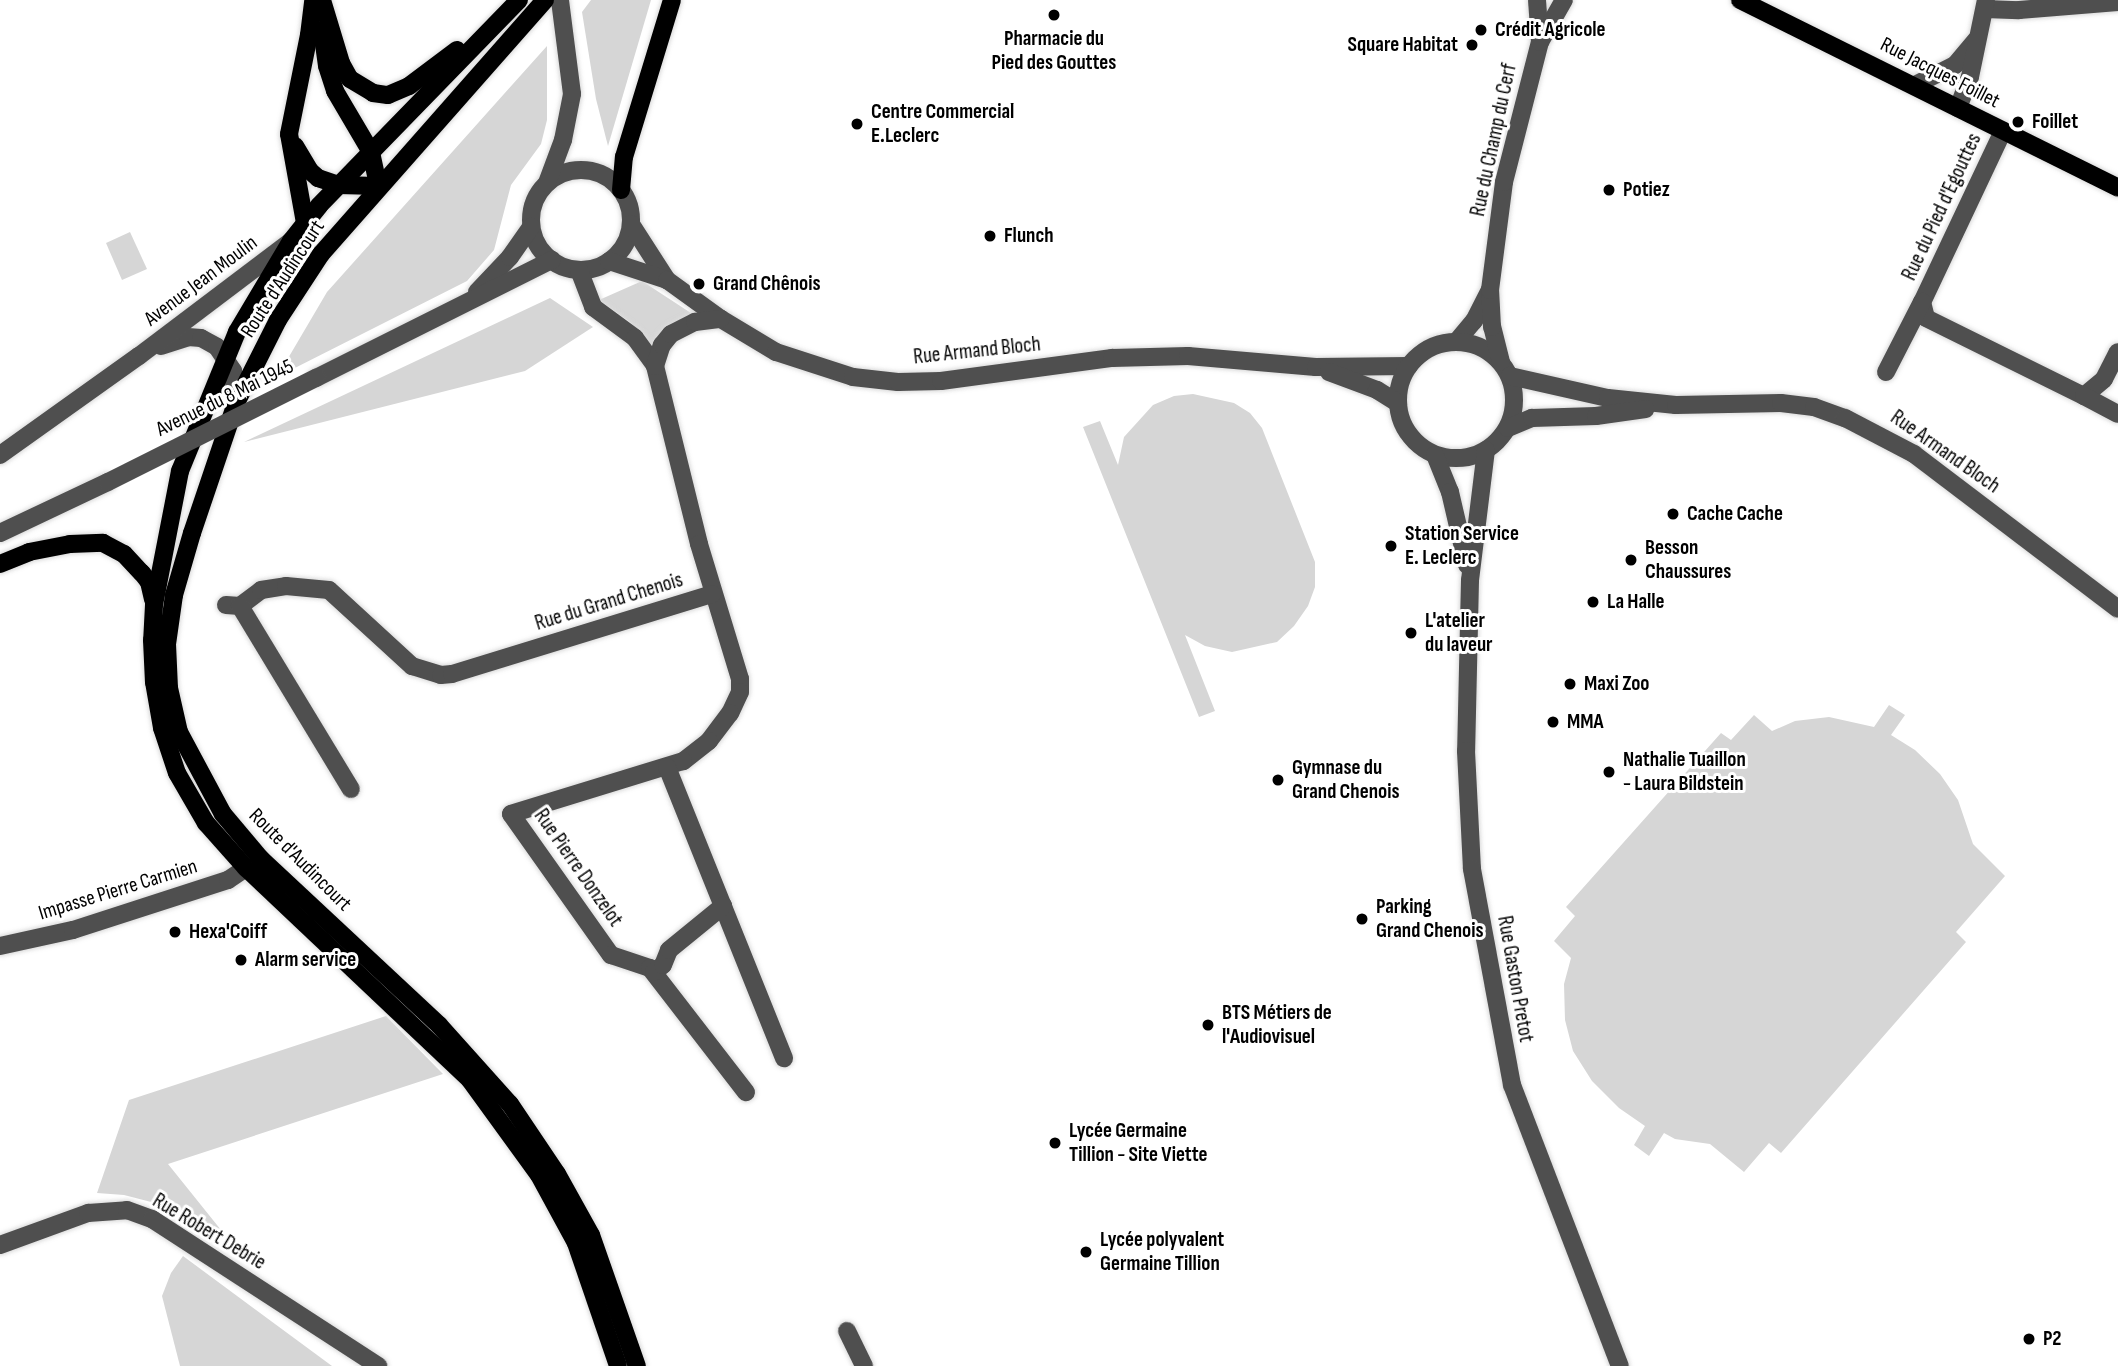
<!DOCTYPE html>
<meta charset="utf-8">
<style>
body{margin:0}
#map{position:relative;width:2118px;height:1366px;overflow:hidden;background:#fff;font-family:"Sofia Sans Condensed",sans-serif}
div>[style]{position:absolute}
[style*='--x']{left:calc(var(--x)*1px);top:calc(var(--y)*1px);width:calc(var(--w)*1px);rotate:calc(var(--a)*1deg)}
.green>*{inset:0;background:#d6d6d6}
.roads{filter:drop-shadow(0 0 2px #dbdbdb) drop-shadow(0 0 2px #dbdbdb)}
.minor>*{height:18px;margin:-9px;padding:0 9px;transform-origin:9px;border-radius:9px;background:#4f4f4f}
.minor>.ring{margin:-9px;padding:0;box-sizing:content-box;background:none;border:18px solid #4f4f4f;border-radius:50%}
.major>*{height:18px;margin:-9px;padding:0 9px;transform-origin:9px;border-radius:9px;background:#000}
.minor-bridge>*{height:18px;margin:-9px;padding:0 9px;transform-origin:9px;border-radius:9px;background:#4f4f4f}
.dots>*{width:19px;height:19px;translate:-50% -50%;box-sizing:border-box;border:4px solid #fff;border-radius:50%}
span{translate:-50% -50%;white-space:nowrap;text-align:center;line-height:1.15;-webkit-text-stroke:6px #fff;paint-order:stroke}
.poi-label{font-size:21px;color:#000;font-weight:700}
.left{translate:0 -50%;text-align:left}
.right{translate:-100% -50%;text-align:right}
.street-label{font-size:21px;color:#000}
</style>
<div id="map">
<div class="green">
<i style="clip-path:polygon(591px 0,651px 0,608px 146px,596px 99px,582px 12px)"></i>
<i style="clip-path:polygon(547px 46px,547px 120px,541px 144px,511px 185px,494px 250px,467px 281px,277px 377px,327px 292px)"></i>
<i style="clip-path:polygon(130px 232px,147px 269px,122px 280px,106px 243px)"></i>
<i style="clip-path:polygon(642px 281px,694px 315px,672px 323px,653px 346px,630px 322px,599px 300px)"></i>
<i style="clip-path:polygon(550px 298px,593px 327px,525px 371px,244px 442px)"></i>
<i style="clip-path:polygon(1193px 394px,1234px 403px,1250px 413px,1262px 428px,1315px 562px,1315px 587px,1308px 606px,1294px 626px,1277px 642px,1232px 652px,1205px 646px,1185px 635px,1215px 711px,1199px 717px,1083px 427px,1100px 421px,1118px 465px,1124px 437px,1153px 405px,1174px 396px)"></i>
<i style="clip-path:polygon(1889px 705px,1905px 715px,1891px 735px,1915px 750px,1940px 774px,1958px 800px,1973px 844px,2005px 876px,1956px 932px,1966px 942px,1781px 1153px,1769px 1143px,1744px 1172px,1710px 1144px,1675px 1139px,1664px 1133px,1649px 1156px,1634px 1145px,1645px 1126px,1619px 1108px,1592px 1081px,1573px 1051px,1565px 1020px,1564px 984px,1571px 958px,1554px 941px,1575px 916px,1566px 907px,1721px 733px,1731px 740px,1754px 715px,1772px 731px,1795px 721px,1829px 717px,1874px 727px)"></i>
<i style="clip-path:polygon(386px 1016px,443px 1074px,168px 1164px,221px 1230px,211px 1233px,174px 1210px,155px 1203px,124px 1195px,97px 1193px,129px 1100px)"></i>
<i style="clip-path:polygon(183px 1256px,332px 1366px,180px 1366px,162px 1296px,171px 1273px)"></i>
</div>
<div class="roads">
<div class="minor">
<i style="--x:1537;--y:0;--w:42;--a:85.9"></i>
<i style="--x:1985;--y:9;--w:34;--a:2"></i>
<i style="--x:2019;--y:10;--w:99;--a:-4.6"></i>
<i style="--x:1915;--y:85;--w:45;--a:-26.6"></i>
<i style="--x:1955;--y:65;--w:33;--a:-50"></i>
<i style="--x:1958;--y:108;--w:33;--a:-69"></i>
<i style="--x:1970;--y:77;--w:79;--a:-78.3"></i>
<i style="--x:2003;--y:131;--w:189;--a:115.3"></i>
<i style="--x:1922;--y:302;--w:16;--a:76"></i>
<i style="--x:1926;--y:318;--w:176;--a:26.3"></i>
<i style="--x:2084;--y:396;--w:26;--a:-40"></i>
<i style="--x:2104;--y:379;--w:30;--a:-63"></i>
<i class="ring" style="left:531px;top:170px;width:82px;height:82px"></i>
<i style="--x:547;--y:183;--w:46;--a:-69.6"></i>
<i style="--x:563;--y:140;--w:47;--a:-78.9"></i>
<i style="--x:572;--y:94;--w:95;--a:-97.3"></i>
<i style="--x:631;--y:224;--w:67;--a:57.3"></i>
<i style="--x:609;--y:261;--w:61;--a:18.1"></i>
<i style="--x:667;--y:280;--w:67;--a:35.8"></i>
<i style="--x:721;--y:319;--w:64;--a:31"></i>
<i style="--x:776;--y:352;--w:81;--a:18"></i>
<i style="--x:853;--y:377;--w:45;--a:6.3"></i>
<i style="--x:898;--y:382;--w:43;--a:-1.3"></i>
<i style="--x:941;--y:381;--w:173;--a:-7.7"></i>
<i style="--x:1112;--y:358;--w:76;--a:-1.5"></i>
<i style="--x:1188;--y:356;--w:128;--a:4.9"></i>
<i style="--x:1316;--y:367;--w:93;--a:-0.6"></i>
<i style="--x:579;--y:270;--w:40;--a:69"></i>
<i style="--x:593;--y:307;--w:52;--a:36.4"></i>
<i style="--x:635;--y:338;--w:34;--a:54"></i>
<i style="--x:655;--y:366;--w:183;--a:76.1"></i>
<i style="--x:699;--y:544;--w:141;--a:73.1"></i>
<i style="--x:740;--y:679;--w:13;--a:90"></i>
<i style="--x:740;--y:692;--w:23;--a:115"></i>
<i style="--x:730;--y:713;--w:35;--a:127"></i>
<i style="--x:709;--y:741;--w:33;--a:142"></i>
<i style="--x:683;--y:761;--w:180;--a:162.9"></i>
<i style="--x:511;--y:814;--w:173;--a:54.7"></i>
<i style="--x:611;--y:955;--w:41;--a:18.4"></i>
<i style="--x:650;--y:968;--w:157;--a:52.3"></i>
<i style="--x:477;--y:292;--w:48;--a:-46.7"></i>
<i style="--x:510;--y:257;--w:37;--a:-55"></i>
<i style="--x:1457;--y:341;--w:26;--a:-50"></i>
<i style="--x:1474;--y:321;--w:35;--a:-63"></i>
<i class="ring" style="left:1398px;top:342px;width:98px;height:98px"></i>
<i style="--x:161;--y:346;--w:28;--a:-18"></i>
<i style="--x:188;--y:337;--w:13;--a:4"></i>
<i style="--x:201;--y:338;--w:18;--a:29"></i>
<i style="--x:217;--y:347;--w:29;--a:56"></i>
<i style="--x:233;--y:371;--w:32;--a:85"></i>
<i style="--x:1501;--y:362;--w:36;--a:-104"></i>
<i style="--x:1492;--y:327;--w:37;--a:-93"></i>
<i style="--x:1490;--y:290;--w:109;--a:-82.6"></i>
<i style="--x:1504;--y:182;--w:145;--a:-75.6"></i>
<i style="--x:1540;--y:42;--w:48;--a:-60.3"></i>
<i style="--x:655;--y:366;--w:22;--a:-72"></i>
<i style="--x:662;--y:345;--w:14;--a:-51"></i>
<i style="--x:671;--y:334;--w:27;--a:-27"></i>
<i style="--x:695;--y:322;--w:26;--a:-7"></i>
<i style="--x:1329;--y:372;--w:51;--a:20.6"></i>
<i style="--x:1377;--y:390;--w:25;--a:32"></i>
<i style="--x:1886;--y:372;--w:79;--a:-62.8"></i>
<i style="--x:1510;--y:376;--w:100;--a:12.7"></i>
<i style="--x:1608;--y:398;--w:68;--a:5.9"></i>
<i style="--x:1676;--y:405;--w:105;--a:-1.1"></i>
<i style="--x:1781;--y:403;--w:33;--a:7"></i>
<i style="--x:1814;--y:407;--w:33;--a:20"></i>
<i style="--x:1845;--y:418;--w:78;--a:27.6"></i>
<i style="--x:1914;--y:454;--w:256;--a:37.2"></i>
<i style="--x:316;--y:378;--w:264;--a:-26.6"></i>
<i style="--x:2084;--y:396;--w:38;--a:28"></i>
<i style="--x:1508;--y:428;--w:26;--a:-23"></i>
<i style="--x:1532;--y:418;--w:64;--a:-1.8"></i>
<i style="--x:1596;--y:416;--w:50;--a:-8"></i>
<i style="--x:1486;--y:450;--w:131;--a:97"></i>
<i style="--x:1470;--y:580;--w:171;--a:91.3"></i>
<i style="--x:1466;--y:751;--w:118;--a:87.1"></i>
<i style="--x:1472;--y:869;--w:220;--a:79.5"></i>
<i style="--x:1512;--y:1085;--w:301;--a:69"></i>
<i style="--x:0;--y:455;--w:171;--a:-35.5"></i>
<i style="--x:139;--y:356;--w:191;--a:-37.1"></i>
<i style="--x:1435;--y:455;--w:40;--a:68"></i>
<i style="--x:1450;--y:492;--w:75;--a:76.9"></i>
<i style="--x:0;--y:533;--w:119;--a:-25.3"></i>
<i style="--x:226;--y:605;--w:14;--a:4"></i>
<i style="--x:240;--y:606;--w:26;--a:-37"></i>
<i style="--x:261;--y:590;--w:25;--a:-9"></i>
<i style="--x:286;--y:586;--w:43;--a:5.3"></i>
<i style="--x:329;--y:590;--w:113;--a:42.5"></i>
<i style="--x:412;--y:666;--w:30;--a:17"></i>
<i style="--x:441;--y:675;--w:11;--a:-5"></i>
<i style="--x:452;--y:674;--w:272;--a:-17.1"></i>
<i style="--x:240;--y:606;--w:214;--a:58.8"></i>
<i style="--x:667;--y:767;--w:314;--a:68.1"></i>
<i style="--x:0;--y:946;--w:75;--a:-12.4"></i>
<i style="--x:73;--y:930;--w:163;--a:-17.9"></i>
<i style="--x:228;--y:880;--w:22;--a:-34"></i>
<i style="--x:654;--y:972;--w:11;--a:-38"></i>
<i style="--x:663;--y:965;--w:16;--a:-68"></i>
<i style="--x:669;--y:950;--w:70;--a:-39.2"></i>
<i style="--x:0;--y:1245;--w:94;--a:-20"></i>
<i style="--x:88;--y:1213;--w:39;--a:-4"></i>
<i style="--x:127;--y:1210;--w:27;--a:20"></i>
<i style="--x:152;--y:1219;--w:270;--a:33"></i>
<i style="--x:847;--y:1331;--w:39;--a:64"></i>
</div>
<div class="major">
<i style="--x:322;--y:0;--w:66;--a:73.2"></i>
<i style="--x:341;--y:63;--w:18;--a:61"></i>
<i style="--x:350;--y:79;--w:27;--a:31"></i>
<i style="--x:373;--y:93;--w:15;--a:8"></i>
<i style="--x:388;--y:95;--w:23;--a:-23"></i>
<i style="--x:409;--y:86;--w:60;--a:-36.9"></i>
<i style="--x:519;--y:0;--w:287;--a:134.2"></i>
<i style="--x:319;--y:206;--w:45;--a:128.7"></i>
<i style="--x:291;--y:241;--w:106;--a:120.7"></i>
<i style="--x:237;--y:332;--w:150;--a:112.3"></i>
<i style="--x:180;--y:471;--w:136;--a:101"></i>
<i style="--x:154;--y:605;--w:35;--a:93"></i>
<i style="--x:152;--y:640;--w:42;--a:87.3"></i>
<i style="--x:154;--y:682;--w:47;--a:80.1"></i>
<i style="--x:162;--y:728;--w:47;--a:71.6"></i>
<i style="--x:177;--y:773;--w:58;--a:59.9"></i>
<i style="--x:206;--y:823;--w:60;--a:48.4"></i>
<i style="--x:246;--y:868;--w:308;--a:43.4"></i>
<i style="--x:470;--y:1080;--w:117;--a:54"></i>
<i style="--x:539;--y:1175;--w:77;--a:61.4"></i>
<i style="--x:576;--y:1243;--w:130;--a:71.1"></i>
<i style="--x:545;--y:0;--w:339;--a:131.4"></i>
<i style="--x:321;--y:254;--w:79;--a:123.1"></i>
<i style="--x:278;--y:320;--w:93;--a:116.8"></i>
<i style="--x:236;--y:403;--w:137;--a:108.7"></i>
<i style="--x:192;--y:533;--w:65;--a:106.2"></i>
<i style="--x:174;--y:595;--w:49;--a:98.1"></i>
<i style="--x:167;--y:644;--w:44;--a:87.4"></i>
<i style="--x:169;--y:688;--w:45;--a:77.2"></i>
<i style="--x:179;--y:732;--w:93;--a:61.8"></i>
<i style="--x:223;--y:814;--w:59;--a:49.8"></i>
<i style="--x:261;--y:859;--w:243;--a:43"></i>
<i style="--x:439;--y:1025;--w:106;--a:48.1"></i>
<i style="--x:510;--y:1104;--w:84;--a:56.1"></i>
<i style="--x:557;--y:1174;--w:70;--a:60.9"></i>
<i style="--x:591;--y:1235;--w:139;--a:70.7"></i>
<i style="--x:1740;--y:0;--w:422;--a:26.4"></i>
<i style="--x:322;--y:30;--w:36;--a:82"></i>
<i style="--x:327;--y:66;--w:26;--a:72"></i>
<i style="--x:335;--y:91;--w:71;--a:59.5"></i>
<i style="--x:371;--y:152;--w:35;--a:78"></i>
<i style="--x:295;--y:146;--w:29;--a:59"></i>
<i style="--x:310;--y:171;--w:11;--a:41"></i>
<i style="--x:318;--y:178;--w:21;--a:19"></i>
<i style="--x:338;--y:185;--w:40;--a:1.4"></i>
<i style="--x:621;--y:190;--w:33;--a:-85"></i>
<i style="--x:624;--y:157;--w:164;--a:-73"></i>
<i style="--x:305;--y:223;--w:90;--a:-100.2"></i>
<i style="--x:289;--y:134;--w:101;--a:-78.6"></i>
<i style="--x:309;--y:35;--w:35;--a:-83"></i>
<i style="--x:0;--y:564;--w:31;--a:-22"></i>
<i style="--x:29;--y:552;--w:42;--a:-11"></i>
<i style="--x:70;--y:544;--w:33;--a:-2"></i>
<i style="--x:103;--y:543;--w:24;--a:28"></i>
<i style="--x:124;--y:554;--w:26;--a:47"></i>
<i style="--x:142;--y:573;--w:11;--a:52"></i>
<i style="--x:149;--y:582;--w:18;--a:77"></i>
</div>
</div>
<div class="minor-bridge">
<i style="--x:108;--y:482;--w:233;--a:-26.6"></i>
</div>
<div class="dots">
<i style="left:1054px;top:15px;background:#000"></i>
<i style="left:1481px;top:30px;background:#000"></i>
<i style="left:1472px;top:45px;background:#000"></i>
<i style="left:2018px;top:122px;background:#000"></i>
<i style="left:857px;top:124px;background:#000"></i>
<i style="left:1609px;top:190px;background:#000"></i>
<i style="left:990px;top:236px;background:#000"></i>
<i style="left:699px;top:284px;background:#000"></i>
<i style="left:1673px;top:514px;background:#000"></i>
<i style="left:1391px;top:546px;background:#000"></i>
<i style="left:1631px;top:560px;background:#000"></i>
<i style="left:1593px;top:602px;background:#000"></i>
<i style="left:1411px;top:633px;background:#000"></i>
<i style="left:1570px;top:684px;background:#000"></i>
<i style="left:1553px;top:722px;background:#000"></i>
<i style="left:1609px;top:772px;background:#000"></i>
<i style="left:1278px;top:780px;background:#000"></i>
<i style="left:1362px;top:919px;background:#000"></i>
<i style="left:175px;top:932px;background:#000"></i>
<i style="left:241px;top:960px;background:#000"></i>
<i style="left:1208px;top:1025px;background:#000"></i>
<i style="left:1055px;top:1143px;background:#000"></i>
<i style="left:1086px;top:1252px;background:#000"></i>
<i style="left:2029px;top:1339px;background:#000"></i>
</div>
<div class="poi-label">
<span class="left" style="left:1495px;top:30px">Crédit Agricole</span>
<span style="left:1054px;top:51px">Pharmacie du<br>Pied des Gouttes</span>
<span class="right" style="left:1458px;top:45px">Square Habitat</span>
<span class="left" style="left:871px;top:124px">Centre Commercial<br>E.Leclerc</span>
<span class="left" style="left:2032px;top:122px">Foillet</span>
<span class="left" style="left:1623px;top:190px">Potiez</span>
<span class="left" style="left:1004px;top:236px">Flunch</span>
<span class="left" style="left:713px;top:284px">Grand Chênois</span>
<span class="left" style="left:1687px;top:514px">Cache Cache</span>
<span class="left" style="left:1405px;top:546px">Station Service<br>E. Leclerc</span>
<span class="left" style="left:1645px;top:560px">Besson<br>Chaussures</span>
<span class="left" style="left:1607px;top:602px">La Halle</span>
<span class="left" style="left:1425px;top:633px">L'atelier<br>du laveur</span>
<span class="left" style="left:1584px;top:684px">Maxi Zoo</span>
<span class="left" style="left:1567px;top:722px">MMA</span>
<span class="left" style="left:1623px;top:772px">Nathalie Tuaillon<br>- Laura Bildstein</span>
<span class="left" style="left:1292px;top:780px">Gymnase du<br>Grand Chenois</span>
<span class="left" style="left:1376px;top:919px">Parking<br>Grand Chenois</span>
<span class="left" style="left:189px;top:932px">Hexa'Coiff</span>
<span class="left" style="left:255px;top:960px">Alarm service</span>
<span class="left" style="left:1222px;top:1025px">BTS Métiers de<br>l'Audiovisuel</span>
<span class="left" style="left:1069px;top:1143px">Lycée Germaine<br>Tillion - Site Viette</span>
<span class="left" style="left:1100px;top:1252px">Lycée polyvalent<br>Germaine Tillion</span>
<span class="left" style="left:2043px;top:1339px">P2</span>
</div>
<div class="street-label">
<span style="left:1940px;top:73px;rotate:27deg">Rue Jacques Foillet</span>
<span style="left:1494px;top:140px;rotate:-78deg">Rue du Champ du Cerf</span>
<span style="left:1942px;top:207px;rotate:-65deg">Rue du Pied d'Egouttes</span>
<span style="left:283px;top:279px;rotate:-57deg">Route d'Audincourt</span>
<span style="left:201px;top:281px;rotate:-37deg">Avenue Jean Moulin</span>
<span style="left:977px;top:351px;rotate:-6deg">Rue Armand Bloch</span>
<span style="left:225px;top:398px;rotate:-26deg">Avenue du 8 Mai 1945</span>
<span style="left:1945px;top:452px;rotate:35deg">Rue Armand Bloch</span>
<span style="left:609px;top:602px;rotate:-17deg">Rue du Grand Chenois</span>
<span style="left:300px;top:860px;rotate:45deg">Route d'Audincourt</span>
<span style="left:578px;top:868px;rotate:55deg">Rue Pierre Donzelot</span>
<span style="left:118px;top:890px;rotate:-17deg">Impasse Pierre Carmien</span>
<span style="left:1515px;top:979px;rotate:80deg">Rue Gaston Pretot</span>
<span style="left:209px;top:1232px;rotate:31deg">Rue Robert Debrie</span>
</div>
</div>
